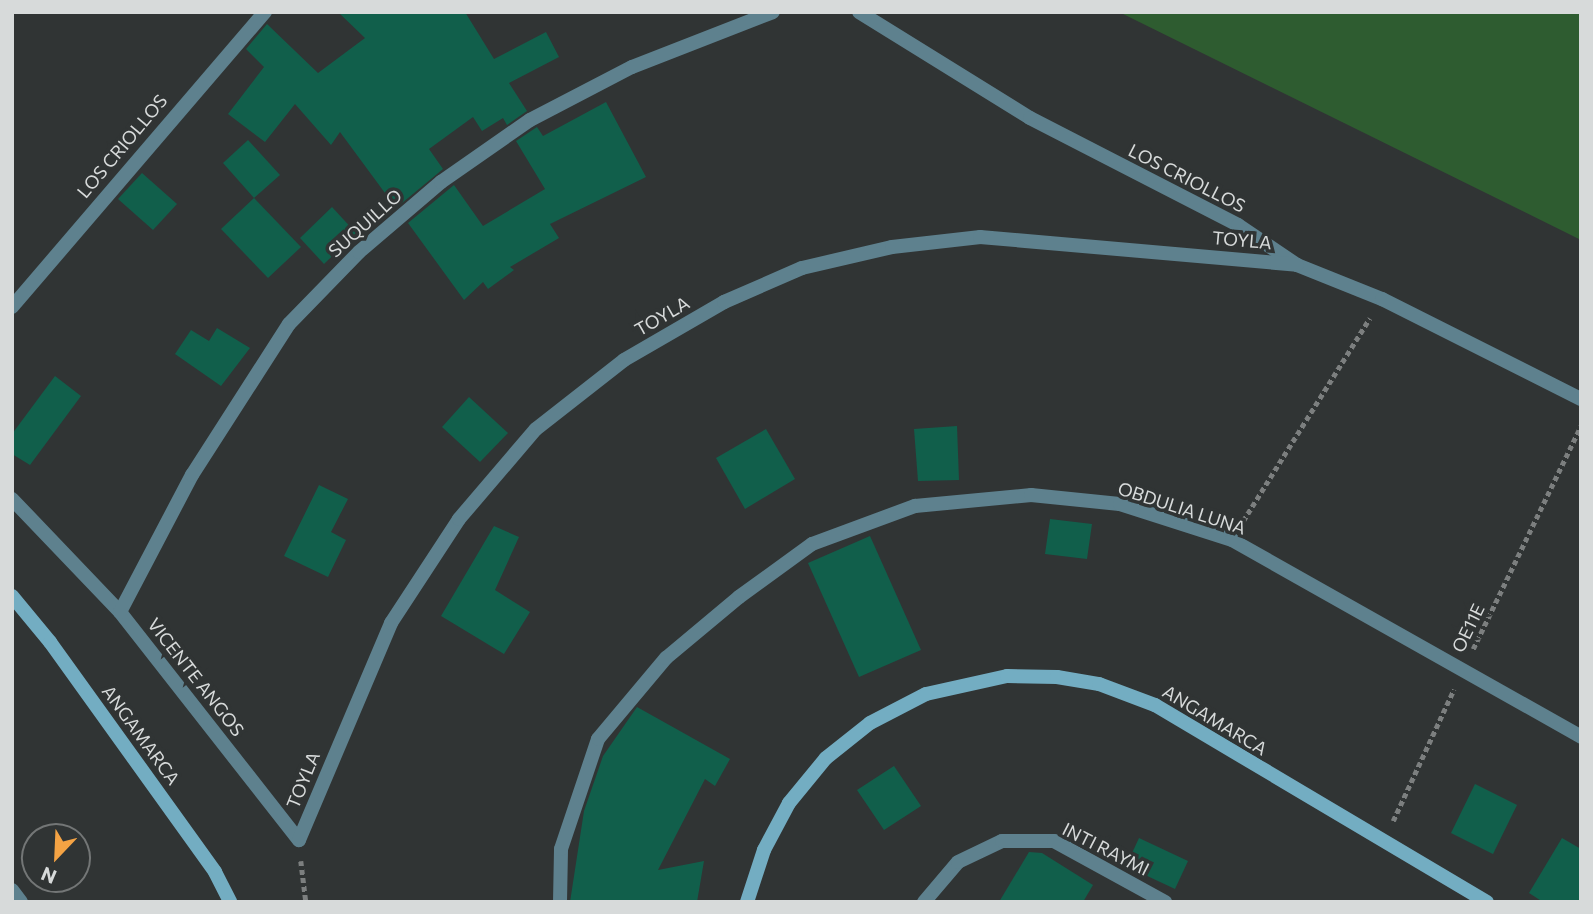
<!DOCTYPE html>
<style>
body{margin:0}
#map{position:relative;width:1593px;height:914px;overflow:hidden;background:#303434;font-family:Commissioner,sans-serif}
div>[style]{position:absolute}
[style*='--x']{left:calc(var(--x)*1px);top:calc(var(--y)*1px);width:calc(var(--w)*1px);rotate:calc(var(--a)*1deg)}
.green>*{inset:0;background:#2e5c30}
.building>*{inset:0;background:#115f4b}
.path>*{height:4.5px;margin-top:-2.25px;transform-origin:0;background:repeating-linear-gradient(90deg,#7c7f7f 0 5px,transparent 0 8.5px)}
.street>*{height:14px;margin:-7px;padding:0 7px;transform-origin:7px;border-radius:7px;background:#5e818e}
.secondary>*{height:14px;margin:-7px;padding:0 7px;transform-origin:7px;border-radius:7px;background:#73adc2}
span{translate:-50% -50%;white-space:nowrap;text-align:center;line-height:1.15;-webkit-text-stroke:7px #303434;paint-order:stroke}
.street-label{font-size:18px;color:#d7dada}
.frame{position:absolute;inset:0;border:14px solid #d7dada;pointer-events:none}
.north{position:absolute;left:21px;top:823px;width:70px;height:70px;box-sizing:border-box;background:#303434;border:2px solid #737676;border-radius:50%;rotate:203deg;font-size:19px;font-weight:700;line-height:28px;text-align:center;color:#d7dada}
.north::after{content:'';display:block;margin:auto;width:24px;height:32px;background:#f4a344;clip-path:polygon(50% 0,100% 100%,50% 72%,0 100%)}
</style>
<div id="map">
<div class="green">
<i style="clip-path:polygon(1119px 12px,1581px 12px,1581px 240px)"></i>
</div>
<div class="building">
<i style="clip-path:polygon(338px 12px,465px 12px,494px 59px,546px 32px,559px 57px,509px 83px,527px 111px,507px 125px,503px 118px,482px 131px,473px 117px,429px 149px,443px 169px,396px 208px,340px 132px,331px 145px,295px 104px,265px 142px,228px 114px,264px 67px,246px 49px,267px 24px,318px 73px,365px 38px)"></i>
<i style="clip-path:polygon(606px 102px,646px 177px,550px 224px,559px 238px,510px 267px,514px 270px,488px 289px,483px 282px,464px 300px,408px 223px,454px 185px,483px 226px,545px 189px,516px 141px,537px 127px,543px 136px)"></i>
<i style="clip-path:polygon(248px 140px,280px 175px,254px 198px,223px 163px)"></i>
<i style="clip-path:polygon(142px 173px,177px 204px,153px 230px,118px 199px)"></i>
<i style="clip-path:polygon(254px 198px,301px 247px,268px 278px,221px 229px)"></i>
<i style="clip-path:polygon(332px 207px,356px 233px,324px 264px,300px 238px)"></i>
<i style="clip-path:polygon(217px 328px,250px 348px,221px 386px,175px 354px,191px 330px,209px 341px)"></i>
<i style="clip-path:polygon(55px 376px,81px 396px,30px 465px,12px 454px,12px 434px)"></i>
<i style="clip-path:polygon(469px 397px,508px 433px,480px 462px,442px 427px)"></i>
<i style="clip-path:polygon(957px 426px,959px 480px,918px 481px,914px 429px)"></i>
<i style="clip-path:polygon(766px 429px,795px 479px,745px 509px,716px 458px)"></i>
<i style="clip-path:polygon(319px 485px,348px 499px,331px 532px,346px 540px,328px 577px,284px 556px)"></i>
<i style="clip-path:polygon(1050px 519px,1092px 524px,1087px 559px,1045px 554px)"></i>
<i style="clip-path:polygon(494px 526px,519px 537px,495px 590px,530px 612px,504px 654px,441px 616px)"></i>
<i style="clip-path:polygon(870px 536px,921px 650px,859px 677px,808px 563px)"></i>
<i style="clip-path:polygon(637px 707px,730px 759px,715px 786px,705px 779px,658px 870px,704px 861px,697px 902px,570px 902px,584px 811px,603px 756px)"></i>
<i style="clip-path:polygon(894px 766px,921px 806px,884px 830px,857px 790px)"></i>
<i style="clip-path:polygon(1475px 784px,1517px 805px,1493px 854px,1451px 833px)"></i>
<i style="clip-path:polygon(1139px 838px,1188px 861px,1175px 889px,1126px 866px)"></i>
<i style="clip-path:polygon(1562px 838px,1581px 849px,1581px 902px,1543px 902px,1529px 893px)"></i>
<i style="clip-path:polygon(1029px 852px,1042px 853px,1093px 885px,1083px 902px,999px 902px)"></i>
</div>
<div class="path">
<i style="--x:1243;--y:521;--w:239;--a:-58"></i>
<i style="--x:1473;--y:649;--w:248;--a:-64.2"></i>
<i style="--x:1393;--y:821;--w:145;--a:-65.2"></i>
<i style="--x:301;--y:861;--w:41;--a:83"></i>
</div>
<div class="street">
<i style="--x:859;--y:12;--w:201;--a:31.8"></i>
<i style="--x:1030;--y:118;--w:234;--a:27.2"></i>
<i style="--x:1238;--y:225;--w:71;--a:34.1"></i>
<i style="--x:1297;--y:265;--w:92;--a:21.8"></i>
<i style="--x:1382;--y:299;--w:223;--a:26.7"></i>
<i style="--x:12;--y:307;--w:389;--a:-49.4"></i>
<i style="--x:12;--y:499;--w:156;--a:46.3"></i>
<i style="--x:120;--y:612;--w:290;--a:51.9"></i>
<i style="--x:299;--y:840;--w:236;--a:-67"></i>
<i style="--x:391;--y:623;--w:124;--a:-56.8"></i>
<i style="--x:459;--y:519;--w:118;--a:-49.5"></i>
<i style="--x:536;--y:429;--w:112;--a:-38.1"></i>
<i style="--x:624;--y:360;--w:116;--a:-30.1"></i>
<i style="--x:724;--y:302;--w:85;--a:-23.6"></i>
<i style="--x:802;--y:268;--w:92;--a:-13.1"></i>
<i style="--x:892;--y:247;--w:89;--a:-6.5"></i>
<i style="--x:980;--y:237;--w:318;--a:5"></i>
<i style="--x:120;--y:612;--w:155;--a:-62.3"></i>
<i style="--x:192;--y:475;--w:179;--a:-57.3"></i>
<i style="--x:289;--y:324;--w:100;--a:-45.8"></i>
<i style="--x:359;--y:252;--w:108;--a:-40.5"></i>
<i style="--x:441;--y:182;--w:108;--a:-34.9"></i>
<i style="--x:530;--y:120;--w:115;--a:-27.5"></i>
<i style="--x:632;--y:67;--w:151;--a:-21.3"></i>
<i style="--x:12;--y:890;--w:15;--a:53"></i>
<i style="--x:560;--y:902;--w:53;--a:-88.9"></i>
<i style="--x:561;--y:849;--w:116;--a:-71.4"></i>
<i style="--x:598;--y:739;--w:106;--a:-50"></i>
<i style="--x:666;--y:658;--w:95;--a:-39.9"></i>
<i style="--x:739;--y:597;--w:90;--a:-36"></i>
<i style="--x:812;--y:544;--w:110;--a:-20.3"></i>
<i style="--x:915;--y:506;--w:117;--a:-5.4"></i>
<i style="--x:1031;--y:495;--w:89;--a:5.8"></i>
<i style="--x:1120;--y:504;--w:118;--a:17.8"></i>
<i style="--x:1232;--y:540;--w:401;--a:29.4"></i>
<i style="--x:924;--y:902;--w:52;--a:-49.6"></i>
<i style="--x:958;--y:862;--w:49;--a:-25.5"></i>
<i style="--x:1002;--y:841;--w:52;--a:0"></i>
<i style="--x:1054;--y:841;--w:127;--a:28.8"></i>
</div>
<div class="secondary">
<i style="--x:12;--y:596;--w:60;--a:50.4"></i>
<i style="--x:50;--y:642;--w:283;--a:54.3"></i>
<i style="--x:215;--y:872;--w:34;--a:63"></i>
<i style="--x:747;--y:902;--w:55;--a:-71.9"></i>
<i style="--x:764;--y:850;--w:53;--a:-62"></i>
<i style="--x:789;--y:803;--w:58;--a:-50.6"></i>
<i style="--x:826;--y:758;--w:56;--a:-38.5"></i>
<i style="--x:870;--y:723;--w:63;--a:-27.4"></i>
<i style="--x:926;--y:694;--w:83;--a:-12.5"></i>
<i style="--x:1007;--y:676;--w:50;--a:1.1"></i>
<i style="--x:1057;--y:677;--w:43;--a:9.5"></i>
<i style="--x:1099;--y:684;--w:60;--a:20.6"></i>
<i style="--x:1155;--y:705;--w:386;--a:30.7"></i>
</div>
<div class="street-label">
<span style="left:122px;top:146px;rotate:-50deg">LOS CRIOLLOS</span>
<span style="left:1187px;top:178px;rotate:27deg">LOS CRIOLLOS</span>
<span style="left:365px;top:223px;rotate:-42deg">SUQUILLO</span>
<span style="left:1242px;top:240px;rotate:5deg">TOYLA</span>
<span style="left:662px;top:316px;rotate:-30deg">TOYLA</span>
<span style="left:1182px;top:508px;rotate:18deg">OBDULIA LUNA</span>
<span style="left:1468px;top:628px;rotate:-64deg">OE11E</span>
<span style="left:196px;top:677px;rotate:52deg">VICENTE ANGOS</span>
<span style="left:1215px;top:720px;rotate:31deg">ANGAMARCA</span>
<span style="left:141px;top:735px;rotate:54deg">ANGAMARCA</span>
<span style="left:303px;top:780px;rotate:-68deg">TOYLA</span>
<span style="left:1106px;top:849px;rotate:27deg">INTI RAYMI</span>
</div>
<div class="frame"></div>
<div class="north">N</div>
</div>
